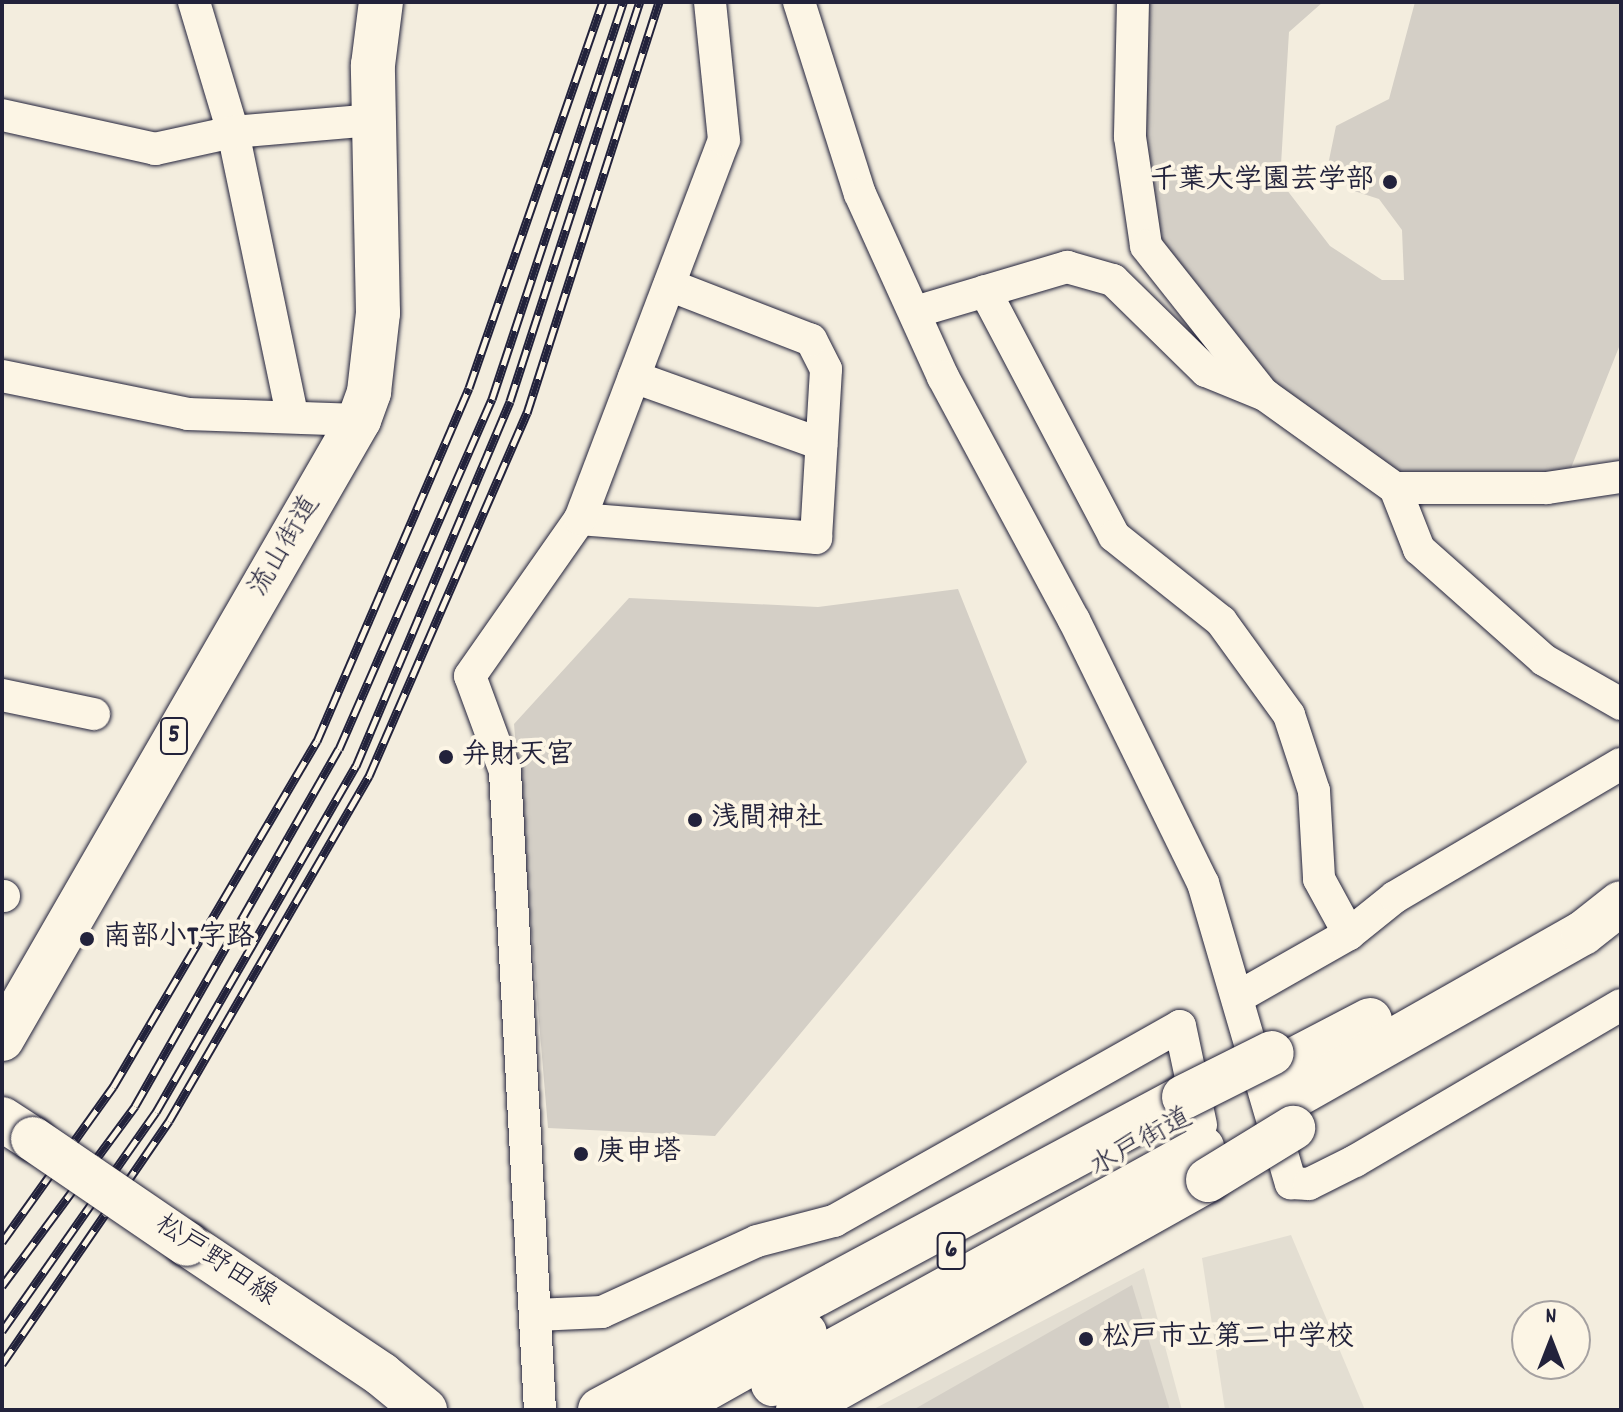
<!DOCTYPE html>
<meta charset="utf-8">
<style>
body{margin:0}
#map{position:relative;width:1623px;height:1412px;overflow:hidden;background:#f3edde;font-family:Dekko,"Klee One",sans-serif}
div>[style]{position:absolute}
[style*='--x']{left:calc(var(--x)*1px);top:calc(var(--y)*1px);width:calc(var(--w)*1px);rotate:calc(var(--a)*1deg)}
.built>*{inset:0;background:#e3ded2}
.green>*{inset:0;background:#d4cfc6}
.roads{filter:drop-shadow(0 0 2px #22223b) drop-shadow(0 0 2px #22223b)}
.minor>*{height:32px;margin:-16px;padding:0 16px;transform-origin:16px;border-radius:16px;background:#fcf5e5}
.primary>*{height:44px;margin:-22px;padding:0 22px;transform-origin:22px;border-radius:22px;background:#fcf5e5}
.trunk>*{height:44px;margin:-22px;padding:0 22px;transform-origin:22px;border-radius:22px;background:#fcf5e5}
.rail>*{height:9px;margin-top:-4.5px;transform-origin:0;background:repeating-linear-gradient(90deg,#fcf5e5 0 18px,#22223b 0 36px);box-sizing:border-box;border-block:2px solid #22223b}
.bridges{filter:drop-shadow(0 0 2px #22223b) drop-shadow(0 0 2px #22223b)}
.primary-bridge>*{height:44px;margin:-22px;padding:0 22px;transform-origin:22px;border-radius:22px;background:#fcf5e5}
.trunk-bridge>*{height:44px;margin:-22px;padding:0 22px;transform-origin:22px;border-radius:22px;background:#fcf5e5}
.dots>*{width:22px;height:22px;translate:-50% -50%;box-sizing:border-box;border:4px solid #fcf5e5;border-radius:50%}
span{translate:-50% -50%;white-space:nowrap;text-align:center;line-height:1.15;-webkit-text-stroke:8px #fcf5e5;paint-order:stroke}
.shield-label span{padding:2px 6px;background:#fcf5e5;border:2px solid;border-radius:6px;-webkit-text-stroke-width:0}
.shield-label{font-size:26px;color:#22223b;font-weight:700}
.poi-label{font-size:28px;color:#22223b;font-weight:700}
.right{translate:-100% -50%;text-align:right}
.left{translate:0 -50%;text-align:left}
.street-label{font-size:28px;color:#22223b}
.frame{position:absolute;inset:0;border:4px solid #22223b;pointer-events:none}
.north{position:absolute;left:1511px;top:1300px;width:80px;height:80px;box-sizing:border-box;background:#fcf5e5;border:2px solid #a5a1a1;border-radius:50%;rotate:0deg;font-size:22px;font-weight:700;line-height:32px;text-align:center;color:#22223b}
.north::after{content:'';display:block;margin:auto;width:28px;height:36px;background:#22223b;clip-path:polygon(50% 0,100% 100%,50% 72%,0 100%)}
</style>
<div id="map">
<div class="built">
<i style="clip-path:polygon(1291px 1235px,1365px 1410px,1225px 1410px,1202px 1258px)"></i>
<i style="clip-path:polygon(1144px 1268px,1182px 1410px,872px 1410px)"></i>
</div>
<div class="green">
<i style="clip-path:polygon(1118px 2px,1323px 2px,1289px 32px,1280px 181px,1330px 246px,1382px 280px,1404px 280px,1402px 230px,1379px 199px,1351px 190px,1328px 165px,1336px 126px,1389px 99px,1415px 2px,1621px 2px,1621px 342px,1569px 473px,1390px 474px,1328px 420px,1237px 358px,1160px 255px)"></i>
<i style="clip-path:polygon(958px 589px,1027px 762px,715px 1136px,548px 1128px,514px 724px,629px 598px,818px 607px)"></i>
<i style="clip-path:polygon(1132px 1285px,1170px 1410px,913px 1410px)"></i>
</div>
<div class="roads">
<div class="minor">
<i style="--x:194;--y:2;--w:136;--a:73.3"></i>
<i style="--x:233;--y:132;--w:288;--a:78.2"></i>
<i style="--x:799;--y:2;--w:201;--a:72.4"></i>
<i style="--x:860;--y:194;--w:201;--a:65.6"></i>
<i style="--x:943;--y:377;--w:276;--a:61.7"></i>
<i style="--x:1074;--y:620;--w:293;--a:63.9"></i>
<i style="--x:1203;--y:883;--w:313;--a:73.7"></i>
<i style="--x:1291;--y:1183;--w:18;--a:3"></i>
<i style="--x:1309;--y:1184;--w:51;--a:-26.6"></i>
<i style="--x:1355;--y:1161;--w:308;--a:-30.4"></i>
<i style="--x:1133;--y:2;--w:135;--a:91.3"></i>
<i style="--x:1130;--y:137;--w:110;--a:81.6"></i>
<i style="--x:1146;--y:246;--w:184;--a:51.6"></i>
<i style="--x:2;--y:115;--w:157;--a:12.5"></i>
<i style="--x:155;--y:149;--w:80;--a:-12.3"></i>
<i style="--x:233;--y:132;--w:142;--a:-4.9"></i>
<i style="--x:985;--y:291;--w:277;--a:62.2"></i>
<i style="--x:1114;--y:536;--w:137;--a:38.5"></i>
<i style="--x:1221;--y:621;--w:116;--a:54.1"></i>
<i style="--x:1289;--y:715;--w:80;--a:71.8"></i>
<i style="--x:1314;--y:791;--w:88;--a:86.7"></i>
<i style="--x:1319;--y:879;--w:63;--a:61.4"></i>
<i style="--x:1349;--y:934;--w:128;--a:150.4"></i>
<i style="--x:915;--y:312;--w:159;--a:-16.5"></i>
<i style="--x:1067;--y:267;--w:48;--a:15.8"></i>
<i style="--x:1113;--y:280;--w:130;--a:44.4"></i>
<i style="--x:1206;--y:371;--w:64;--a:22.1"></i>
<i style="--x:1265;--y:395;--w:160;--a:35.6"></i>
<i style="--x:1395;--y:488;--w:66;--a:68.5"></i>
<i style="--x:1419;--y:549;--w:167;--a:41.6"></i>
<i style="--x:1544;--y:660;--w:89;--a:29.7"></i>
<i style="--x:2;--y:376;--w:190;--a:11.5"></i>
<i style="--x:188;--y:414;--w:171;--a:2"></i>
<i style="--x:634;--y:377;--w:199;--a:19.7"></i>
<i style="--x:1395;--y:488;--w:152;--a:0"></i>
<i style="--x:1547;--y:488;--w:75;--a:-8.5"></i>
<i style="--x:580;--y:519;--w:237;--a:4.6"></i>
<i style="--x:816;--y:538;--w:169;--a:-86.6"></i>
<i style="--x:826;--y:369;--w:33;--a:-117"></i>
<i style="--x:811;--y:340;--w:152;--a:-158.8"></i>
<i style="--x:2;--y:695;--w:94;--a:11.7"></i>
<i style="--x:2;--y:896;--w:2;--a:0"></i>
<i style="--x:1349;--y:934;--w:59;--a:-38.8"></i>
<i style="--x:1395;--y:897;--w:262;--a:-30.5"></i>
<i style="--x:536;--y:1315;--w:66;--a:-2.6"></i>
<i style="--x:602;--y:1312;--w:170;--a:-24.6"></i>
<i style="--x:757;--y:1241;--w:80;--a:-14.6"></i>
<i style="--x:834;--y:1221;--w:397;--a:-29.4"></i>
<i style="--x:1180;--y:1026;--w:101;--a:78"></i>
<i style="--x:540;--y:1410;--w:640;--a:-93.14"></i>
<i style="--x:505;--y:771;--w:101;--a:-110.2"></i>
<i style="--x:470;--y:676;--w:192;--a:-55"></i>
<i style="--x:580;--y:519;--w:405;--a:-69.2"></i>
<i style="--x:724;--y:140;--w:139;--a:-95.8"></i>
</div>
<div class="primary">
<i style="--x:2;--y:1039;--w:715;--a:-60.03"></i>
<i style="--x:359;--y:420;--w:30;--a:-70"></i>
<i style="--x:369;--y:392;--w:80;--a:-83.5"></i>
<i style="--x:378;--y:313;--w:248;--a:-91.2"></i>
<i style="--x:373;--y:65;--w:64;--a:-82.8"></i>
<i style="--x:2;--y:1119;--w:37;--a:33"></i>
<i style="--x:187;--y:1244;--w:234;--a:33.8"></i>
<i style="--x:381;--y:1374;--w:57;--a:39.3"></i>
</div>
<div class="trunk">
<i style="--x:1276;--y:1069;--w:106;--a:-27.5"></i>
<i style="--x:1284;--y:1102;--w:343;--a:-29.5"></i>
<i style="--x:1583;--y:933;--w:48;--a:-38.3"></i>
<i style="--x:773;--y:1384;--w:490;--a:-28.8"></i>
<i style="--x:600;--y:1410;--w:663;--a:-28.19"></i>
<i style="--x:668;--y:1410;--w:157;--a:-29.3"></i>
<i style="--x:798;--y:1410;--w:470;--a:-29.3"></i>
</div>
</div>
<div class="rail">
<i style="--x:2;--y:1242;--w:191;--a:-54.4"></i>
<i style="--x:113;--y:1087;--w:402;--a:-59.5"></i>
<i style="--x:317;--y:741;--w:384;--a:-66.7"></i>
<i style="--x:469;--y:388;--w:409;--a:-70.9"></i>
<i style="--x:2;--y:1286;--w:224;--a:-53.5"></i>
<i style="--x:135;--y:1106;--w:411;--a:-60.3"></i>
<i style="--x:339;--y:749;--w:382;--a:-66.4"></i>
<i style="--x:492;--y:399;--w:418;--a:-71.7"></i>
<i style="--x:2;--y:1331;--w:268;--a:-54.9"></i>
<i style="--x:156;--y:1112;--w:400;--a:-60"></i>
<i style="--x:356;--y:766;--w:396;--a:-67.1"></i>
<i style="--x:510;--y:401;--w:420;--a:-72"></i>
<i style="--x:2;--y:1364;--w:295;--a:-55.5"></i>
<i style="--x:169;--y:1121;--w:399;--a:-59.9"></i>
<i style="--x:369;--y:776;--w:396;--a:-66.5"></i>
<i style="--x:527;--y:413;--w:432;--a:-72.2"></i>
</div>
<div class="bridges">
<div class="primary-bridge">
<i style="--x:33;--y:1139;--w:186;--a:34.3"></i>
</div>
<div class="trunk-bridge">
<i style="--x:1184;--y:1097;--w:98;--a:-26.6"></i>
<i style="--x:1208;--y:1180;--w:100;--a:-31.5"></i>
</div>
</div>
<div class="dots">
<i style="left:1390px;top:182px;background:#22223b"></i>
<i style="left:446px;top:757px;background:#22223b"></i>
<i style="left:695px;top:820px;background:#22223b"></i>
<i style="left:87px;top:939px;background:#22223b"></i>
<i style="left:581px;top:1154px;background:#22223b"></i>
<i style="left:1086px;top:1339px;background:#22223b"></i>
</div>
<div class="shield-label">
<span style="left:174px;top:736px">5</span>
<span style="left:951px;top:1251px">6</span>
</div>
<div class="poi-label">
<span class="right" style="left:1374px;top:182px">千葉大学園芸学部</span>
<span class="left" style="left:462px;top:757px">弁財天宮</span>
<span class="left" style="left:711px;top:820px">浅間神社</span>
<span class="left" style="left:103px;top:939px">南部小T字路</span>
<span class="left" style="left:597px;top:1154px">庚申塔</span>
<span class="left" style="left:1102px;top:1339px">松戸市立第二中学校</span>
</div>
<div class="street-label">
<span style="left:286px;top:547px;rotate:-59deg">流山街道</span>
<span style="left:1142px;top:1144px;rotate:-29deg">水戸街道</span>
<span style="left:215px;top:1262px;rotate:34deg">松戸野田線</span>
</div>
<div class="frame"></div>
<div class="north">N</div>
</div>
